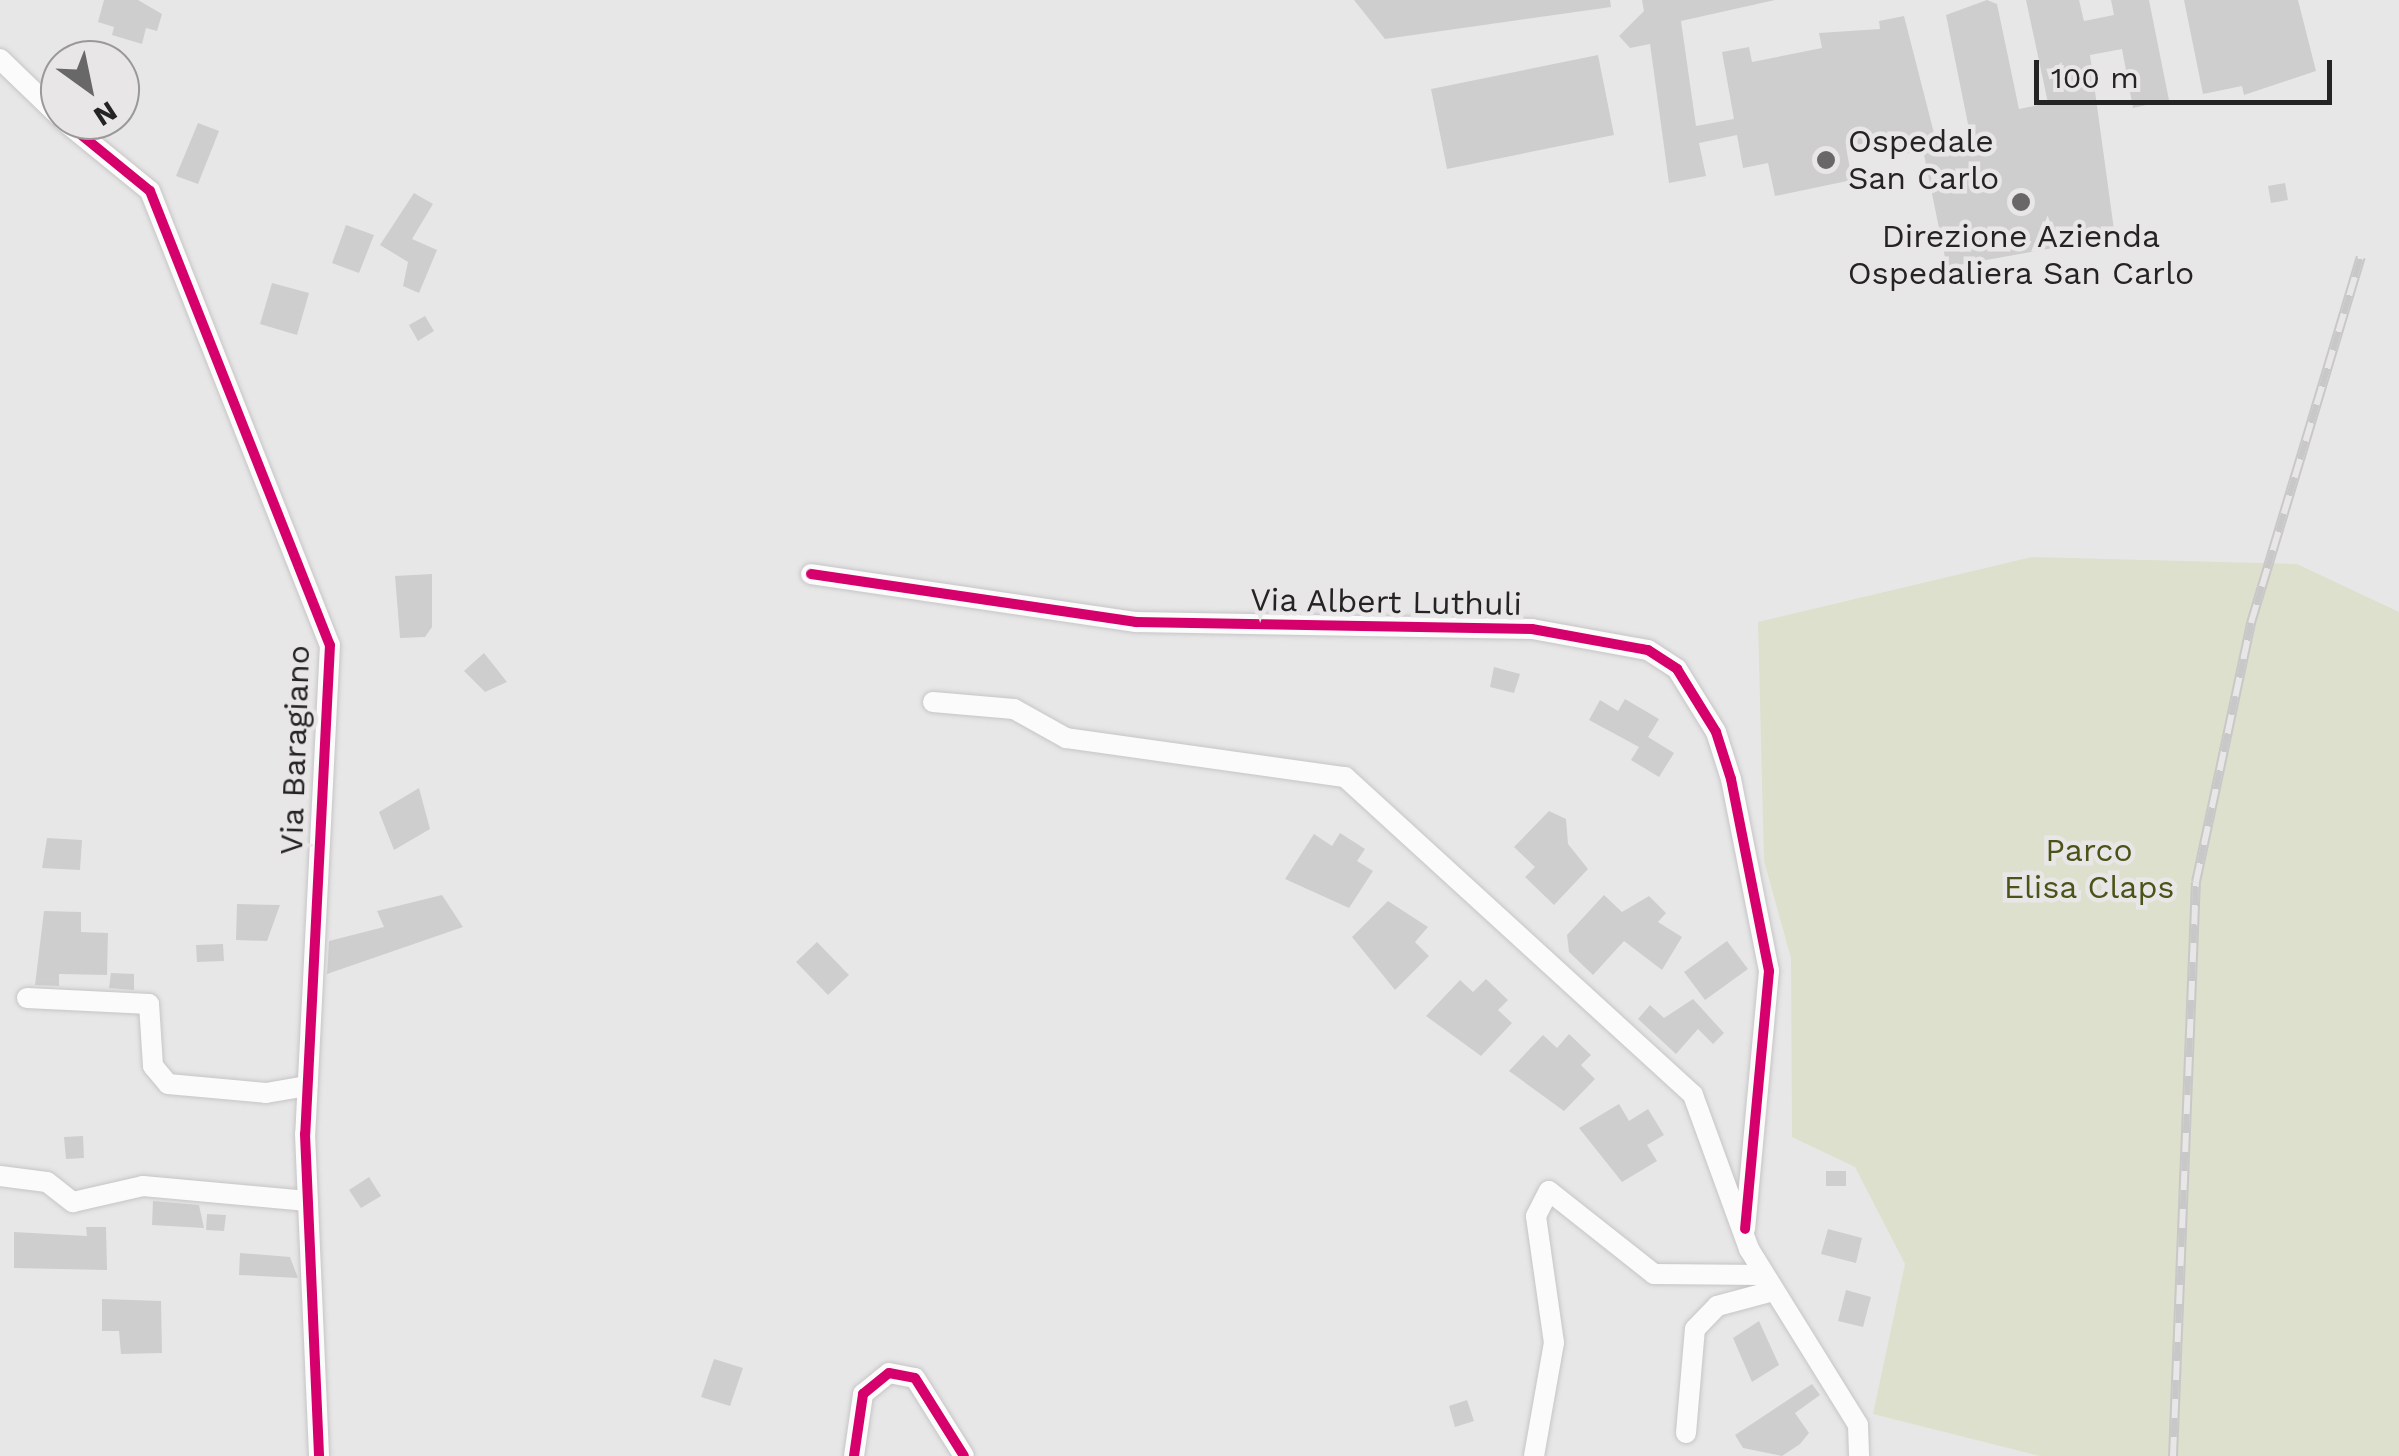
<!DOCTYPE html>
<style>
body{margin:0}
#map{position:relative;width:2399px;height:1456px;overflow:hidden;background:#e8e7e8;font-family:"Work Sans",sans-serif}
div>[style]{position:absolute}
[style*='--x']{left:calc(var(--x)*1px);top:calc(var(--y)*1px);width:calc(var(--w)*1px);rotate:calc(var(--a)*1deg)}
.green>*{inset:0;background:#dde0cc}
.building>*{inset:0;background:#cfcecf}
.roads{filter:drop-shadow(0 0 2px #c6c5c6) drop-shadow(0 0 2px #c6c5c6)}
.minor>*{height:20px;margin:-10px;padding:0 10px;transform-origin:10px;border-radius:10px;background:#fcfbfc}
.rail>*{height:10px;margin-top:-5px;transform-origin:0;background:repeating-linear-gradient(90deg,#e9e6e8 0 19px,#c9c8c9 0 38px);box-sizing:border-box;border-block:2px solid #c9c8c9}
.cycleway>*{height:10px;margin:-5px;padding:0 5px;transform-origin:5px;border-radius:5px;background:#d6006c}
.dots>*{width:28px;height:28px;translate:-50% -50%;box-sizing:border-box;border:5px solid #e9e6e8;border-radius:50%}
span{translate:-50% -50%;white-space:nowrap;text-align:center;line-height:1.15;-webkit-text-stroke:9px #e9e6e8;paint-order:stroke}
.poi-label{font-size:32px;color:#252425}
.left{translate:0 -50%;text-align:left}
.street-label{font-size:32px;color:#252425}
.park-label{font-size:32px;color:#4b5316}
.north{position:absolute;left:40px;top:40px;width:100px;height:100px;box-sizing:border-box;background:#e9e6e8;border:2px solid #9b989a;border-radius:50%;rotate:147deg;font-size:28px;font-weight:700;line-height:40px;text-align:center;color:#252425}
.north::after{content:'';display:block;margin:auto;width:35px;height:45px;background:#696869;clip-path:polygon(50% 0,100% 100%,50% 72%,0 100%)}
.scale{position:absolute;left:2034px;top:60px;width:298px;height:45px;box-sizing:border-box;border:5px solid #252425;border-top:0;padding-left:12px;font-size:30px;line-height:35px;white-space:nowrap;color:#252425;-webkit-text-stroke:8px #e9e6e8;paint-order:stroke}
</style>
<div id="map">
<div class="green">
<i style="clip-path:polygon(2032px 557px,2297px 564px,2399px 612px,2399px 1456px,2040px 1456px,1873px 1414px,1905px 1264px,1855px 1167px,1792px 1137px,1791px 958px,1764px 861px,1758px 622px)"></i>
</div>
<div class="building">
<i style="clip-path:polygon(104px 0,138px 0,162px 14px,157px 31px,146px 28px,142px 44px,112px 35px,114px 27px,98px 22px)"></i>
<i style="clip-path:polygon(1354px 0,1610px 0,1611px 7px,1385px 39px)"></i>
<i style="clip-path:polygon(1642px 0,1775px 0,1681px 21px,1696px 126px,1734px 119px,1722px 52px,1749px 47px,1752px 62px,1822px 48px,1819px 33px,1880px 29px,1879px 21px,1904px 16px,1936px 141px,1970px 134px,1946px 15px,1987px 0,1997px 4px,2019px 109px,2048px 103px,2026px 0,2079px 0,2084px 21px,2114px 15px,2111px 0,2149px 0,2169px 100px,2133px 108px,2122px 49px,2090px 55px,2115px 237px,1947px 267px,1923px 150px,1899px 155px,1896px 137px,1846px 147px,1852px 180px,1775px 196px,1768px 163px,1743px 168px,1737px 135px,1699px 143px,1706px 176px,1669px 183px,1650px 44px,1630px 48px,1619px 36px,1644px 11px)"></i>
<i style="clip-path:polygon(2184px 0,2298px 0,2316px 71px,2244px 95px,2242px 86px,2203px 94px)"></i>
<i style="clip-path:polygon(1598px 55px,1614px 135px,1447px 169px,1431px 89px)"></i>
<i style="clip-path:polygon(198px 123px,219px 131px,198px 184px,176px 176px)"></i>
<i style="clip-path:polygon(2285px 183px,2288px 200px,2271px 203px,2268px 186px)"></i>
<i style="clip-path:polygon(414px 193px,433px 204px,412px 239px,437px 250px,419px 293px,403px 286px,408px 262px,380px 245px)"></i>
<i style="clip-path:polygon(346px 225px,374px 235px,359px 273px,332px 263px)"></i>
<i style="clip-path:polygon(272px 283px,309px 293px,297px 335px,260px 324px)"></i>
<i style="clip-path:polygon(425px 316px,434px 331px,418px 341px,409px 325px)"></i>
<i style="clip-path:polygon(432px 574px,432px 627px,425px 637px,400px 638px,395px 576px)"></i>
<i style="clip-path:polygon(484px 653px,507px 682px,485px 692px,464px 671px)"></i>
<i style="clip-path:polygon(1494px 667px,1520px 674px,1514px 693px,1490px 687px)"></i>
<i style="clip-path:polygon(1625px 699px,1659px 719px,1648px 737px,1674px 753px,1659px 777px,1631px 760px,1639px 747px,1589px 720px,1600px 700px,1618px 711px)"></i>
<i style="clip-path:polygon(419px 788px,430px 829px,394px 850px,379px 812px)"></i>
<i style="clip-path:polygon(1549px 811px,1566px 819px,1568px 844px,1588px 869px,1554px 905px,1525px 877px,1535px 867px,1514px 847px)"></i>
<i style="clip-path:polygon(1340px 833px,1365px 849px,1357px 861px,1373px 871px,1349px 908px,1285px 879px,1314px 834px,1332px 846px)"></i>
<i style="clip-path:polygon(47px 838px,82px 840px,80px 870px,42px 868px)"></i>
<i style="clip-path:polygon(442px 895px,463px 927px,327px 974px,329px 941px,384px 927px,377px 911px)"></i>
<i style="clip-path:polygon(1604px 895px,1622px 912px,1649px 896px,1666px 913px,1658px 922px,1682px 937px,1662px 970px,1624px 941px,1593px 975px,1569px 952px,1567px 935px)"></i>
<i style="clip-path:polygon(1388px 901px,1428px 927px,1415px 942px,1429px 956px,1395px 990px,1352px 937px)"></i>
<i style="clip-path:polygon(237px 904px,280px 905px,267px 941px,236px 940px)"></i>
<i style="clip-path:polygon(44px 911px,81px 912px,81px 932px,108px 933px,107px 975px,59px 974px,59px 986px,35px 985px)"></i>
<i style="clip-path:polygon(1727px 941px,1748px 969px,1705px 1000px,1684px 972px)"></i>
<i style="clip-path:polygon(817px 942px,849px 975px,828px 995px,796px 962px)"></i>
<i style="clip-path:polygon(223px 944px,224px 961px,197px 962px,196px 945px)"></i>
<i style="clip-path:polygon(111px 973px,134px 974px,134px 990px,109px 988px)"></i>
<i style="clip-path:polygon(1486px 979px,1508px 1000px,1498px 1010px,1512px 1023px,1481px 1056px,1426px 1016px,1460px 980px,1473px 992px)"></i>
<i style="clip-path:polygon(1693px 999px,1724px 1033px,1713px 1044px,1698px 1029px,1676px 1054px,1638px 1019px,1650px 1005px,1664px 1018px)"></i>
<i style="clip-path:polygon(1569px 1034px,1591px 1055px,1581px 1065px,1595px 1079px,1564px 1111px,1509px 1071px,1543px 1035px,1557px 1048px)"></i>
<i style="clip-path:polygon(1619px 1104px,1629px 1121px,1648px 1109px,1664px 1135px,1647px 1145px,1657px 1161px,1622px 1182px,1579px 1128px)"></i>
<i style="clip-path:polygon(83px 1136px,84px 1158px,66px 1159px,64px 1137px)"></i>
<i style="clip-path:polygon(1826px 1171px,1846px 1171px,1846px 1186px,1826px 1186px)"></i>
<i style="clip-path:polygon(369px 1177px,381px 1196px,361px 1208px,349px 1190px)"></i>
<i style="clip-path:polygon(153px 1201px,199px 1205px,204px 1228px,152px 1225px)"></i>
<i style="clip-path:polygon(207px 1214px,226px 1215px,224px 1231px,206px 1230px)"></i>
<i style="clip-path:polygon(86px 1227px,106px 1227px,107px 1270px,14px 1268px,14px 1232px,87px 1236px)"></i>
<i style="clip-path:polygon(1828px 1229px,1862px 1238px,1856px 1263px,1821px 1254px)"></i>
<i style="clip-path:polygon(240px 1253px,290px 1257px,298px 1278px,239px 1275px)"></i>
<i style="clip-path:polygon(1846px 1290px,1871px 1297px,1863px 1327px,1838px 1321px)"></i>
<i style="clip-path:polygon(102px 1299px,161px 1301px,162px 1353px,121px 1354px,119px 1331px,102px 1331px)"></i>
<i style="clip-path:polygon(1759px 1321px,1779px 1365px,1752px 1382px,1733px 1338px)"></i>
<i style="clip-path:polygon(714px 1359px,743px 1368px,730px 1406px,701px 1397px)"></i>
<i style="clip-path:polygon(1812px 1384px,1820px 1395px,1795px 1413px,1809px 1433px,1800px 1444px,1782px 1456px,1743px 1448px,1735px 1435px)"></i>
<i style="clip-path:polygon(1467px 1400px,1474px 1421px,1455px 1427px,1449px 1406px)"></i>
</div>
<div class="roads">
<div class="minor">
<i style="--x:0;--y:59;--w:83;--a:44"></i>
<i style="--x:63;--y:120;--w:112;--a:39.2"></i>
<i style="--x:150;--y:191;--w:488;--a:68.4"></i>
<i style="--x:330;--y:645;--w:490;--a:92.9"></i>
<i style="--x:305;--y:1134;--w:322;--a:87.5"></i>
<i style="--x:811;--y:574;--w:329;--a:8.4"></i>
<i style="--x:1136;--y:622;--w:396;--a:1"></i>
<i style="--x:1532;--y:629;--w:118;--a:10.3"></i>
<i style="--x:1648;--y:650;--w:35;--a:33"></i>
<i style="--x:1677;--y:669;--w:74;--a:58.2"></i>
<i style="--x:1716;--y:732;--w:49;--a:72.3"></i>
<i style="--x:1731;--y:779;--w:196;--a:78.8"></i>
<i style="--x:1769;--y:971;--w:259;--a:95.3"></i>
<i style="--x:933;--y:702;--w:81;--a:4.9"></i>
<i style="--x:1014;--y:709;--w:60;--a:29.1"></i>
<i style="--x:1066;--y:738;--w:282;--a:8"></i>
<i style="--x:1345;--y:777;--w:471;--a:42.4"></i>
<i style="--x:1693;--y:1095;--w:164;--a:70"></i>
<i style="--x:1749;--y:1249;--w:207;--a:58.2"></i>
<i style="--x:1858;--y:1425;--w:31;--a:88"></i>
<i style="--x:27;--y:998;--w:122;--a:2.8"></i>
<i style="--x:149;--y:1004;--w:62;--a:86.3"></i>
<i style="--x:153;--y:1066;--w:23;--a:50"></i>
<i style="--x:168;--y:1084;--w:98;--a:5.2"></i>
<i style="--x:266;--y:1093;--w:42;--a:-9.7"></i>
<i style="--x:0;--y:1176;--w:47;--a:7.3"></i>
<i style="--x:47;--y:1182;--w:33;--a:38"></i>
<i style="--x:73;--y:1202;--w:72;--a:-12.9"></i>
<i style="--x:143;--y:1186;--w:165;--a:5.2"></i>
<i style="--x:1686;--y:1433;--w:104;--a:-85.1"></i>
<i style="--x:1695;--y:1329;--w:32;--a:-46"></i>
<i style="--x:1717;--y:1306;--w:58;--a:-15"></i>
<i style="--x:854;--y:1456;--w:63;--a:-81.7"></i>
<i style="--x:863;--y:1394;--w:33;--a:-39"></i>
<i style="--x:889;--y:1373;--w:26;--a:11"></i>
<i style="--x:915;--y:1378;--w:92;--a:57.9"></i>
<i style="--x:1534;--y:1456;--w:115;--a:-80"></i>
<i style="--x:1554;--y:1343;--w:128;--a:-98.1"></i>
<i style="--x:1536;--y:1216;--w:28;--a:-63"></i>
<i style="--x:1549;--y:1191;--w:134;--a:38.3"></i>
<i style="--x:1654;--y:1274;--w:109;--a:0.5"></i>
</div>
</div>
<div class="rail">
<i style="--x:2173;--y:1456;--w:574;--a:-87.71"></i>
<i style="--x:2196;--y:882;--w:265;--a:-78"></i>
<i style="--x:2251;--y:623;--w:382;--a:-73.3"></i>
</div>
<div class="cycleway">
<i style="--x:63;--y:120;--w:112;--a:39.2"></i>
<i style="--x:150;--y:191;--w:488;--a:68.4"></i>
<i style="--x:330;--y:645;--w:490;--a:92.9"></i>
<i style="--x:305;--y:1134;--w:322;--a:87.5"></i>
<i style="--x:811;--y:574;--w:329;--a:8.4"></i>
<i style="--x:1136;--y:622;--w:396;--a:1"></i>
<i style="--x:1532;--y:629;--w:118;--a:10.3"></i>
<i style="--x:1648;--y:650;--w:35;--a:33"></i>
<i style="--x:1677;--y:669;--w:74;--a:58.2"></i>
<i style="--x:1716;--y:732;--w:49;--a:72.3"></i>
<i style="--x:1731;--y:779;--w:196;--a:78.8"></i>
<i style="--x:1769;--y:971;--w:259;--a:95.3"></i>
<i style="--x:854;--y:1456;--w:63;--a:-81.7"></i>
<i style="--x:863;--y:1394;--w:33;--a:-39"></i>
<i style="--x:889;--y:1373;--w:26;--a:11"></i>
<i style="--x:915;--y:1378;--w:92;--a:57.9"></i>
</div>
<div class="dots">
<i style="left:1826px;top:160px;background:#696869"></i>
<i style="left:2021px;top:202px;background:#696869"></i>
</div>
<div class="poi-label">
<span class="left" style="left:1848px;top:160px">Ospedale<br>San Carlo</span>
<span style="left:2021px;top:255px">Direzione Azienda<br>Ospedaliera San Carlo</span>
</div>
<div class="street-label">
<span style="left:1386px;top:602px;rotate:1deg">Via Albert Luthuli</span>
<span style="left:295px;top:750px;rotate:-88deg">Via Baragiano</span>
</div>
<div class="park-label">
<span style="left:2089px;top:869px">Parco<br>Elisa Claps</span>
</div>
<div class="north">N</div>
<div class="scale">100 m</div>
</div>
